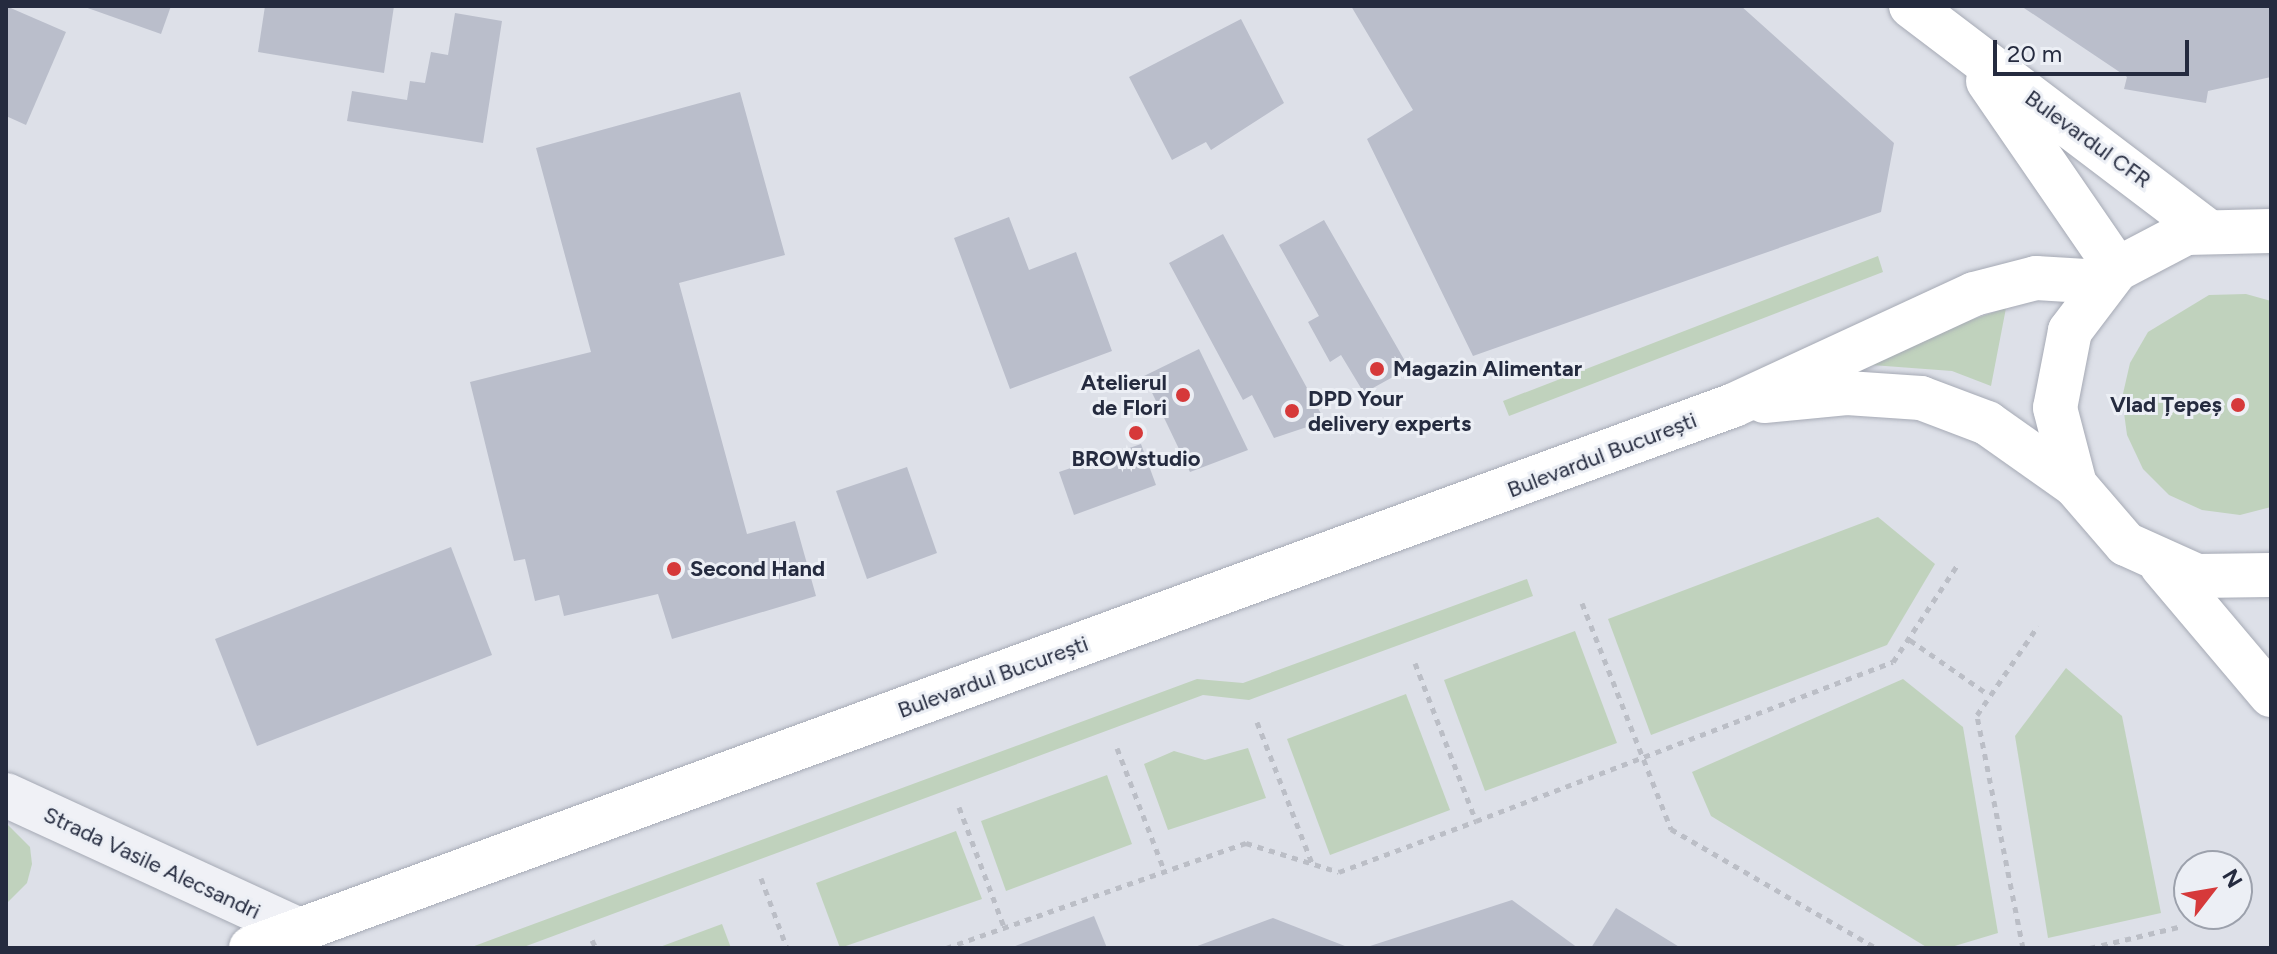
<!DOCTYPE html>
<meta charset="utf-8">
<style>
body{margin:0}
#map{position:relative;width:2277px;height:954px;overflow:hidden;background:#dde0e8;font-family:Figtree,sans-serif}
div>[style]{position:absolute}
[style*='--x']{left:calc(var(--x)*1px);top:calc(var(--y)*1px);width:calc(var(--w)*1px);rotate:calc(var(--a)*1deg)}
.green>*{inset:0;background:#c0d2bd}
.building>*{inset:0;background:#babecb}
.path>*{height:5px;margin-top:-2.5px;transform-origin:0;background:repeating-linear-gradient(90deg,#bbbec6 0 6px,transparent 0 12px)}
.roads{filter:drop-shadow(0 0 2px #a6aab5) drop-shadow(0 0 2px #a6aab5)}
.street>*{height:44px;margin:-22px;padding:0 22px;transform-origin:22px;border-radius:22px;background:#f0f1f6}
.secondary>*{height:44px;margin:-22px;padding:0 22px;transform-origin:22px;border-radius:22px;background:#fff}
.dots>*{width:22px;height:22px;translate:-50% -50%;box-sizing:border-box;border:4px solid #eceff5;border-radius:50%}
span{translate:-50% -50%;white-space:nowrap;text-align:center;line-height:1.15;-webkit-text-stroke:6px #eceff5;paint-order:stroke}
.street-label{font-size:22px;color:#252b3f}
.poi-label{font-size:22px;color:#252b3f;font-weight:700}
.left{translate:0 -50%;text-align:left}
.right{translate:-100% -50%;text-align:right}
.frame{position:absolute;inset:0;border:8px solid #252b3f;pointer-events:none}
.north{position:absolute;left:2173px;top:850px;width:80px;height:80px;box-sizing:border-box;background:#eceff5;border:2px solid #9ca1ac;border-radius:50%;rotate:59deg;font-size:22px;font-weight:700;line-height:32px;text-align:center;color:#252b3f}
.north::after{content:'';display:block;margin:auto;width:28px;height:36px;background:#d6393a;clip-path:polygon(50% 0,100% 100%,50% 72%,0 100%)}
.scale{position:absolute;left:1993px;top:40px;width:196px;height:36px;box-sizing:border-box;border:4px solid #252b3f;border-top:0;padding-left:10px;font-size:24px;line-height:28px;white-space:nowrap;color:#252b3f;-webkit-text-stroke:6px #eceff5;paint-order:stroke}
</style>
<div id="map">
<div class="green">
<i style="clip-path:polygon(1878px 256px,1883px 272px,1509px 416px,1503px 401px)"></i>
<i style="clip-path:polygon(2246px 294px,2271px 301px,2271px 507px,2240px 515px,2202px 510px,2169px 495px,2143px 469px,2127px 435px,2122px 398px,2130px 363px,2148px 332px,2209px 295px)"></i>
<i style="clip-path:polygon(2006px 308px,1991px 386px,1952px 371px,1845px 363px)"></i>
<i style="clip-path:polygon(1878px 517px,1935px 564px,1887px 645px,1651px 735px,1608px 619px)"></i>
<i style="clip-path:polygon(1527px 579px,1533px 596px,1249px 700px,1203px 695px,521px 948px,469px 948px,1197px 679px,1243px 683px)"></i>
<i style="clip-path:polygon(1575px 631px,1617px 743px,1485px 791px,1444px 680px)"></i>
<i style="clip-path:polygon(2066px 668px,2122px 716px,2161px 913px,2048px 938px,2015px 736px)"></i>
<i style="clip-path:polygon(1903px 679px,1963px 727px,1998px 933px,1948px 948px,1928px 948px,1711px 816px,1692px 772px)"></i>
<i style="clip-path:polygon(1406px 694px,1450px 810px,1330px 855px,1287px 739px)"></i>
<i style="clip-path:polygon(1248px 748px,1266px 798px,1168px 830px,1144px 764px,1174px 751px,1205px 760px)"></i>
<i style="clip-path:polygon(1107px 775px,1132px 844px,1006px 891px,981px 821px)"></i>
<i style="clip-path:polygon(6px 823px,30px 847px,32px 864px,27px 883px,6px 904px)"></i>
<i style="clip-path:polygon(956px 831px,982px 899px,840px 948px,816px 883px)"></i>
<i style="clip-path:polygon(722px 924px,731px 948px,657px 948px)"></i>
</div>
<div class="building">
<i style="clip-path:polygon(6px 6px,66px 32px,26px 125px,6px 116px)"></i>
<i style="clip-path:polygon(82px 6px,171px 6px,161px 34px)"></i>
<i style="clip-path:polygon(265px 6px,394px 6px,384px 73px,258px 52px)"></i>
<i style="clip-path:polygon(1351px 6px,1741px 6px,1894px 143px,1881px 212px,1473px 356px,1367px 139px,1413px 110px)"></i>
<i style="clip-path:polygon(2021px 6px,2271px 6px,2271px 77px,2208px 91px,2206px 103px,2124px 89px,2127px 77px)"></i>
<i style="clip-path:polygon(455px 13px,502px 21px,483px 143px,347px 121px,352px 91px,407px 100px,410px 81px,425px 83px,431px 52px,448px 55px)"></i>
<i style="clip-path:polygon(1241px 19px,1284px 103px,1211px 150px,1206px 142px,1172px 160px,1129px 77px)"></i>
<i style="clip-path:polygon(740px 92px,785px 255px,679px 283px,747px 534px,795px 521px,816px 596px,672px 639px,658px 594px,564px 616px,559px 595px,535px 601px,525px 559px,514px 561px,470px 382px,591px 352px,536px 148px)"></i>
<i style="clip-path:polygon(1009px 217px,1029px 270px,1076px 252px,1112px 351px,1010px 389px,954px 238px)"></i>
<i style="clip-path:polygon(1324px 220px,1409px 368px,1364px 393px,1341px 355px,1330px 362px,1308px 322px,1319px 316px,1279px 245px)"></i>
<i style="clip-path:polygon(1223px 234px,1325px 421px,1274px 438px,1252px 395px,1243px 400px,1169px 263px)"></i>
<i style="clip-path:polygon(1199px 349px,1248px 450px,1190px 472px,1144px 376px)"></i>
<i style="clip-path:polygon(1141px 444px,1156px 485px,1074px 515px,1059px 472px)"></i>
<i style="clip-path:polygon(907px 467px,937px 553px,867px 579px,836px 491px)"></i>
<i style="clip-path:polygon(451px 547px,492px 655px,257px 746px,215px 639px)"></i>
<i style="clip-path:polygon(1512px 900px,1578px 948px,1368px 948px,1367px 947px)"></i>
<i style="clip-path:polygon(1616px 908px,1681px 948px,1591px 948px)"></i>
<i style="clip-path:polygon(1094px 916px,1107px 948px,1010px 948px)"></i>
<i style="clip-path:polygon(1273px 918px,1350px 948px,1192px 948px)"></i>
</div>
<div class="path">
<i style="--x:1582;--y:603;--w:243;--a:68.5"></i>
<i style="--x:1671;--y:829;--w:237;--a:30.1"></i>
<i style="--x:1910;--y:640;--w:96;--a:34.8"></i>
<i style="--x:1415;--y:663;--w:169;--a:68.9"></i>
<i style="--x:1257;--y:722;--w:151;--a:68.7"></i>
<i style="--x:1117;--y:748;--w:131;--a:68.9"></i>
<i style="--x:959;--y:807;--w:128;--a:69.4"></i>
<i style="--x:761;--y:878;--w:75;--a:69.6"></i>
<i style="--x:592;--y:940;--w:9;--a:63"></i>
<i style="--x:946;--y:948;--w:318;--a:-19.3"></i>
<i style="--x:1246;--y:843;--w:97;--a:17.3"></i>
<i style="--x:1339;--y:872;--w:146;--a:-20.4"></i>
<i style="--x:1476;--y:821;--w:446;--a:-20.9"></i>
<i style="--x:1893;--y:662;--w:118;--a:-56.4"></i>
<i style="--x:2023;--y:948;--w:237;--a:-101.2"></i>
<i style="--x:1977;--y:715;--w:108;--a:-55.6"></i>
<i style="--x:2090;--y:948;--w:95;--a:-13.4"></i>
</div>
<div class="roads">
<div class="street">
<i style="--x:6;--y:795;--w:323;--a:24.7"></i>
</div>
<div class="secondary">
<i style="--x:1911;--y:6;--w:369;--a:37.2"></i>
<i style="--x:1988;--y:81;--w:228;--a:55.5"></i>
<i style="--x:2271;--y:231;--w:85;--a:178.7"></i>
<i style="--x:2186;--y:233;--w:78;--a:152.4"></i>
<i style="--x:2117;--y:269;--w:78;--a:127.2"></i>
<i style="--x:2070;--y:331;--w:78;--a:101"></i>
<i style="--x:2055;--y:408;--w:80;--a:75.4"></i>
<i style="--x:2075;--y:485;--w:78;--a:49.2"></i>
<i style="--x:2126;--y:544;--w:78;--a:24.3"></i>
<i style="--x:2197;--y:576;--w:74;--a:-0.8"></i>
<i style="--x:1764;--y:401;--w:83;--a:-5.5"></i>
<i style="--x:1847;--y:393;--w:74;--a:3.9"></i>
<i style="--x:1921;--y:398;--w:71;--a:20.7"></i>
<i style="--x:1987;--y:423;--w:108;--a:35.2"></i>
<i style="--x:2162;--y:566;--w:169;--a:49.8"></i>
<i style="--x:251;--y:948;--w:1579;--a:-20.11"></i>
<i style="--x:1734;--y:405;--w:264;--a:-24.8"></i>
<i style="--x:1974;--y:294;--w:64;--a:-14.5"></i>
<i style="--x:2036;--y:278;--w:66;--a:3.5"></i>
</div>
</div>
<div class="dots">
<i style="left:1377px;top:369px;background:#d6393a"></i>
<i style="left:1183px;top:395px;background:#d6393a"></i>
<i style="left:2238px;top:405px;background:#d6393a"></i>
<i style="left:1292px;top:411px;background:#d6393a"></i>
<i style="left:1136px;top:433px;background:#d6393a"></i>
<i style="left:674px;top:569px;background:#d6393a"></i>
</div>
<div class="street-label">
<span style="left:2088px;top:139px;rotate:36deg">Bulevardul CFR</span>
<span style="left:1602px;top:455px;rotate:-21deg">Bulevardul București</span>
<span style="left:993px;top:677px;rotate:-20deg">Bulevardul București</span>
<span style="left:152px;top:863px;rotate:25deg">Strada Vasile Alecsandri</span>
</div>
<div class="poi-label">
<span class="left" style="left:1393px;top:369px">Magazin Alimentar</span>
<span class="right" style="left:1167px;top:395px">Atelierul<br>de Flori</span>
<span class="left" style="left:1308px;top:411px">DPD Your<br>delivery experts</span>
<span class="right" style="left:2222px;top:405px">Vlad Țepeș</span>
<span style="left:1136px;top:459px">BROWstudio</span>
<span class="left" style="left:690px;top:569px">Second Hand</span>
</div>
<div class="frame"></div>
<div class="north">N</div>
<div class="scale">20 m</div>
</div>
